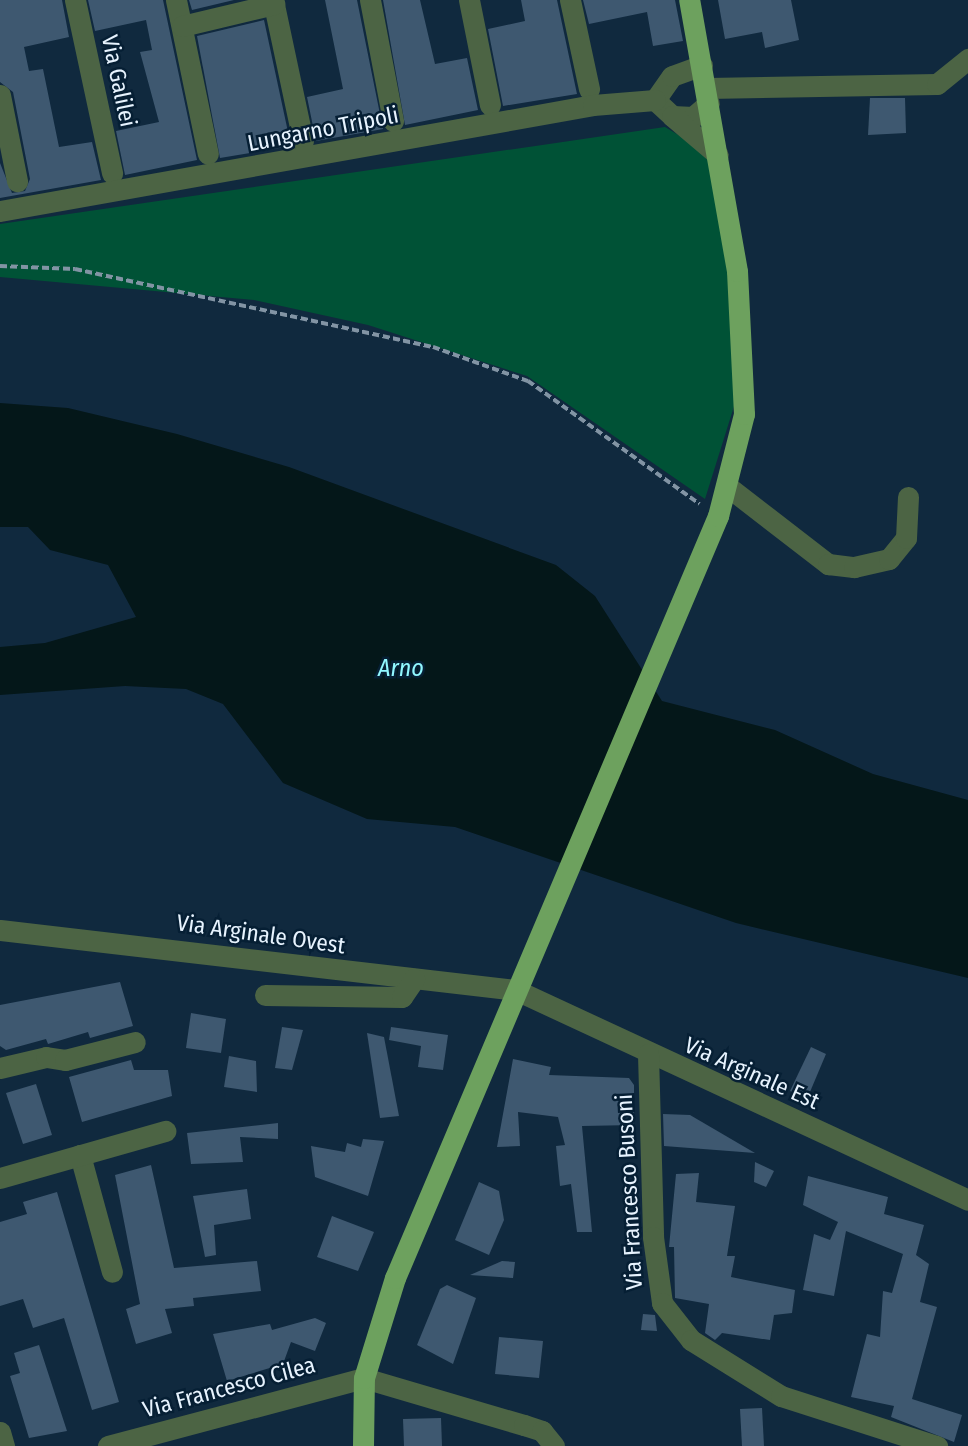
<!DOCTYPE html>
<style>
body{margin:0}
#map{position:relative;width:968px;height:1446px;overflow:hidden;background:#10293e;font-family:"Fira Sans Condensed",sans-serif}
div>[style]{position:absolute}
[style*='--x']{left:calc(var(--x)*1px);top:calc(var(--y)*1px);width:calc(var(--w)*1px);rotate:calc(var(--a)*1deg)}
.green>*{inset:0;background:#005236}
.water>*{inset:0;background:#041719}
.building>*{inset:0;background:#3e5870}
.path>*{height:3.5px;margin-top:-1.75px;transform-origin:0;background:repeating-linear-gradient(90deg,#8294a4 0 7px,transparent 0 10.5px)}
.minor>*{height:21px;margin:-10.5px;padding:0 10.5px;transform-origin:10.5px;border-radius:10.5px;background:#4c6444}
.major>*{height:21px;margin:-10.5px;padding:0 10.5px;transform-origin:10.5px;border-radius:10.5px;background:#6da15e}
span{translate:-50% -50%;white-space:nowrap;text-align:center;line-height:1.15;-webkit-text-stroke:5px #061f34;paint-order:stroke}
.street-label{font-size:23px;color:#e7f3fe}
.water-label{font-size:24px;color:#91f7ff;font-style:italic}
</style>
<div id="map">
<div class="green">
<i style="clip-path:polygon(665px 127px,717px 158px,741px 384px,705px 499px,527px 376px,368px 325px,254px 300px,0 277px,0 224px)"></i>
</div>
<div class="water">
<i style="clip-path:polygon(0 403px,68px 408px,177px 434px,289px 467px,556px 565px,595px 596px,662px 701px,775px 730px,873px 774px,968px 800px,968px 978px,736px 923px,455px 827px,367px 819px,283px 783px,223px 704px,186px 689px,125px 686px,0 695px,0 647px,45px 643px,136px 617px,108px 565px,50px 550px,28px 527px,0 527px)"></i>
</div>
<div class="building">
<i style="clip-path:polygon(0 0,62px 0,69px 37px,24px 47px,29px 71px,43px 69px,59px 147px,92px 142px,101px 180px,0 198px,0 163px,12px 193px,25px 191px,30px 179px,13px 92px,0 82px)"></i>
<i style="clip-path:polygon(88px 0,163px 0,197px 160px,125px 175px,116px 131px,159px 122px,140px 52px,152px 50px,146px 20px,95px 31px)"></i>
<i style="clip-path:polygon(189px 0,234px 0,192px 10px)"></i>
<i style="clip-path:polygon(325px 0,357px 0,383px 129px,316px 141px,307px 97px,343px 89px)"></i>
<i style="clip-path:polygon(383px 0,420px 0,435px 64px,467px 58px,478px 110px,405px 125px)"></i>
<i style="clip-path:polygon(521px 0,557px 0,577px 94px,503px 106px,488px 29px,525px 21px)"></i>
<i style="clip-path:polygon(583px 0,675px 0,683px 41px,653px 46px,647px 12px,589px 24px)"></i>
<i style="clip-path:polygon(718px 0,791px 0,799px 40px,765px 48px,762px 32px,725px 39px)"></i>
<i style="clip-path:polygon(264px 20px,291px 146px,220px 158px,197px 36px)"></i>
<i style="clip-path:polygon(870px 98px,905px 98px,906px 133px,868px 135px)"></i>
<i style="clip-path:polygon(120px 982px,133px 1026px,90px 1038px,88px 1032px,48px 1044px,46px 1039px,6px 1050px,0 1046px,0 1005px)"></i>
<i style="clip-path:polygon(191px 1013px,226px 1019px,221px 1053px,186px 1048px)"></i>
<i style="clip-path:polygon(282px 1027px,303px 1030px,292px 1070px,275px 1068px)"></i>
<i style="clip-path:polygon(391px 1027px,448px 1035px,443px 1070px,418px 1067px,421px 1046px,389px 1040px)"></i>
<i style="clip-path:polygon(367px 1033px,384px 1037px,399px 1116px,380px 1118px)"></i>
<i style="clip-path:polygon(811px 1047px,826px 1054px,807px 1099px,790px 1091px)"></i>
<i style="clip-path:polygon(229px 1056px,256px 1061px,257px 1092px,224px 1087px)"></i>
<i style="clip-path:polygon(513px 1059px,551px 1067px,549px 1075px,629px 1078px,634px 1085px,634px 1125px,582px 1126px,592px 1232px,577px 1232px,571px 1184px,560px 1186px,556px 1146px,565px 1145px,558px 1117px,518px 1112px,520px 1146px,497px 1147px)"></i>
<i style="clip-path:polygon(131px 1060px,134px 1070px,168px 1070px,172px 1096px,82px 1122px,69px 1077px)"></i>
<i style="clip-path:polygon(36px 1084px,52px 1135px,23px 1144px,6px 1093px)"></i>
<i style="clip-path:polygon(663px 1114px,690px 1115px,755px 1153px,664px 1146px)"></i>
<i style="clip-path:polygon(278px 1123px,278px 1139px,240px 1137px,243px 1162px,191px 1164px,187px 1133px)"></i>
<i style="clip-path:polygon(363px 1139px,384px 1141px,368px 1196px,315px 1177px,311px 1146px,345px 1152px,347px 1143px,361px 1147px)"></i>
<i style="clip-path:polygon(755px 1162px,774px 1171px,766px 1187px,754px 1182px)"></i>
<i style="clip-path:polygon(151px 1165px,174px 1268px,257px 1261px,261px 1291px,193px 1298px,194px 1306px,165px 1309px,172px 1333px,136px 1344px,126px 1309px,140px 1304px,115px 1175px)"></i>
<i style="clip-path:polygon(699px 1173px,696px 1202px,735px 1206px,727px 1256px,735px 1256px,731px 1277px,795px 1290px,792px 1313px,774px 1315px,770px 1340px,722px 1333px,715px 1340px,705px 1333px,709px 1304px,675px 1298px,674px 1247px,669px 1247px,676px 1174px)"></i>
<i style="clip-path:polygon(808px 1176px,888px 1197px,884px 1214px,924px 1225px,916px 1255px,929px 1264px,920px 1302px,937px 1307px,912px 1399px,962px 1415px,954px 1442px,891px 1417px,894px 1406px,851px 1397px,867px 1334px,880px 1337px,883px 1291px,892px 1293px,903px 1254px,846px 1231px,834px 1296px,803px 1290px,814px 1234px,830px 1240px,838px 1222px,803px 1205px)"></i>
<i style="clip-path:polygon(479px 1182px,499px 1191px,504px 1220px,489px 1255px,455px 1240px)"></i>
<i style="clip-path:polygon(247px 1189px,251px 1219px,214px 1225px,216px 1255px,205px 1257px,193px 1196px)"></i>
<i style="clip-path:polygon(57px 1192px,119px 1402px,92px 1410px,64px 1318px,33px 1328px,23px 1299px,0 1306px,0 1222px,27px 1214px,23px 1202px)"></i>
<i style="clip-path:polygon(332px 1216px,374px 1232px,358px 1271px,317px 1257px)"></i>
<i style="clip-path:polygon(502px 1261px,515px 1262px,513px 1278px,470px 1275px)"></i>
<i style="clip-path:polygon(447px 1285px,476px 1298px,453px 1364px,417px 1345px,440px 1289px)"></i>
<i style="clip-path:polygon(643px 1314px,655px 1315px,657px 1331px,641px 1330px)"></i>
<i style="clip-path:polygon(315px 1318px,326px 1323px,315px 1351px,291px 1342px,283px 1364px,227px 1381px,213px 1334px,270px 1324px,272px 1330px)"></i>
<i style="clip-path:polygon(499px 1337px,543px 1341px,539px 1378px,495px 1374px)"></i>
<i style="clip-path:polygon(39px 1345px,67px 1431px,29px 1438px,10px 1376px,20px 1373px,14px 1353px)"></i>
<i style="clip-path:polygon(762px 1408px,764px 1446px,742px 1446px,740px 1409px)"></i>
<i style="clip-path:polygon(441px 1418px,442px 1446px,404px 1446px,403px 1419px)"></i>
</div>
<div class="path">
<i style="--x:0;--y:266;--w:75;--a:2.3"></i>
<i style="--x:75;--y:269;--w:366;--a:12.3"></i>
<i style="--x:433;--y:347;--w:101;--a:19.7"></i>
<i style="--x:528;--y:381;--w:211;--a:35.6"></i>
</div>
<div class="minor">
<i style="--x:75;--y:0;--w:177;--a:77.9"></i>
<i style="--x:176;--y:0;--w:157;--a:78.3"></i>
<i style="--x:273;--y:0;--w:144;--a:78"></i>
<i style="--x:370;--y:0;--w:123;--a:79.2"></i>
<i style="--x:469;--y:0;--w:107;--a:78.7"></i>
<i style="--x:570;--y:0;--w:91;--a:77.9"></i>
<i style="--x:182;--y:26;--w:95;--a:-13.4"></i>
<i style="--x:707;--y:88;--w:230;--a:-1"></i>
<i style="--x:937;--y:84;--w:40;--a:-39"></i>
<i style="--x:0;--y:95;--w:88;--a:78.8"></i>
<i style="--x:655;--y:100;--w:23;--a:43"></i>
<i style="--x:672;--y:116;--w:21;--a:3"></i>
<i style="--x:693;--y:117;--w:21;--a:-41"></i>
<i style="--x:655;--y:100;--w:29;--a:-55"></i>
<i style="--x:672;--y:76;--w:32;--a:-20"></i>
<i style="--x:672;--y:116;--w:60;--a:40.3"></i>
<i style="--x:0;--y:211;--w:602;--a:-10.13"></i>
<i style="--x:593;--y:105;--w:62;--a:-4.6"></i>
<i style="--x:727;--y:486;--w:128;--a:37.7"></i>
<i style="--x:828;--y:564;--w:26;--a:7"></i>
<i style="--x:854;--y:567;--w:36;--a:-13"></i>
<i style="--x:889;--y:559;--w:27;--a:-51"></i>
<i style="--x:906;--y:538;--w:41;--a:-87.2"></i>
<i style="--x:0;--y:930;--w:519;--a:6.63"></i>
<i style="--x:516;--y:990;--w:498;--a:24.9"></i>
<i style="--x:265;--y:995;--w:137;--a:0.8"></i>
<i style="--x:402;--y:997;--w:22;--a:-56"></i>
<i style="--x:648;--y:1054;--w:183;--a:88.4"></i>
<i style="--x:653;--y:1237;--w:67;--a:82.2"></i>
<i style="--x:662;--y:1303;--w:47;--a:51.9"></i>
<i style="--x:691;--y:1340;--w:106;--a:31.9"></i>
<i style="--x:781;--y:1396;--w:164;--a:17.8"></i>
<i style="--x:0;--y:1068;--w:47;--a:-13.4"></i>
<i style="--x:46;--y:1057;--w:19;--a:9"></i>
<i style="--x:65;--y:1060;--w:72;--a:-14.4"></i>
<i style="--x:80;--y:1155;--w:121;--a:74.7"></i>
<i style="--x:0;--y:1178;--w:172;--a:-15.9"></i>
<i style="--x:0;--y:1432;--w:15;--a:74"></i>
<i style="--x:108;--y:1446;--w:265;--a:-14.9"></i>
<i style="--x:364;--y:1378;--w:167;--a:16.4"></i>
<i style="--x:524;--y:1425;--w:19;--a:18"></i>
<i style="--x:542;--y:1431;--w:19;--a:51"></i>
</div>
<div class="major">
<i style="--x:363;--y:1446;--w:68;--a:-89.2"></i>
<i style="--x:364;--y:1378;--w:105;--a:-72.8"></i>
<i style="--x:395;--y:1278;--w:828;--a:-67.03"></i>
<i style="--x:718;--y:516;--w:105;--a:-75.7"></i>
<i style="--x:744;--y:414;--w:143;--a:-92.8"></i>
<i style="--x:737;--y:271;--w:275;--a:-100"></i>
</div>
<div class="street-label">
<span style="left:119px;top:81px;rotate:78deg">Via Galilei</span>
<span style="left:323px;top:129px;rotate:-11deg">Lungarno Tripoli</span>
<span style="left:261px;top:934px;rotate:8deg">Via Arginale Ovest</span>
<span style="left:752px;top:1073px;rotate:24deg">Via Arginale Est</span>
<span style="left:629px;top:1192px;rotate:-93deg">Via Francesco Busoni</span>
<span style="left:229px;top:1387px;rotate:-15deg">Via Francesco Cilea</span>
</div>
<div class="water-label">
<span style="left:401px;top:669px">Arno</span>
</div>
</div>
